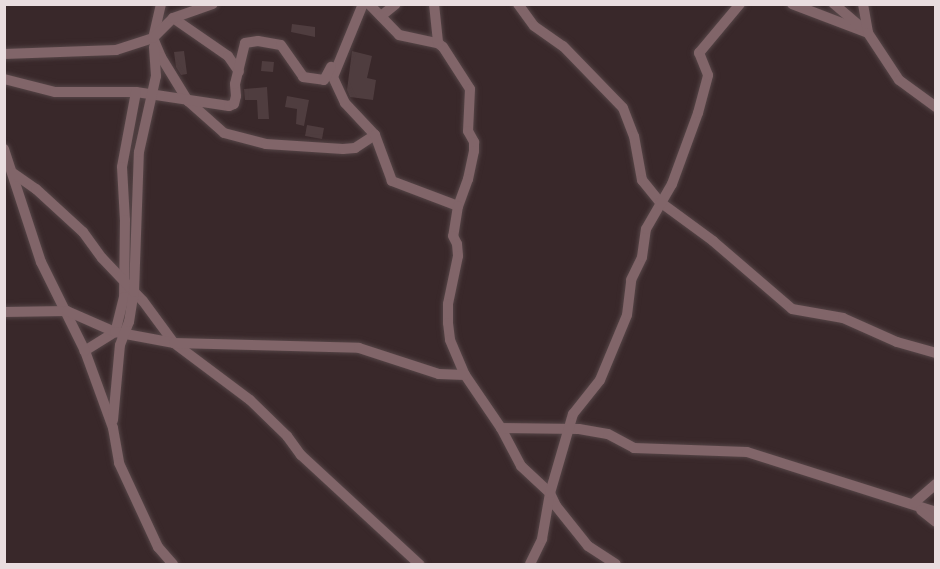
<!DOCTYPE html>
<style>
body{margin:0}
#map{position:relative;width:940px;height:569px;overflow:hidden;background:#39282a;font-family:"Crimson Pro",serif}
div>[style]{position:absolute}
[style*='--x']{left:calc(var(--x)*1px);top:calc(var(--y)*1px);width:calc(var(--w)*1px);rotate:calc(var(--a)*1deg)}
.building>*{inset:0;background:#4f3d3f}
.roads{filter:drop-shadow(0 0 2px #554547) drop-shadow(0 0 2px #554547)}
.street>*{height:10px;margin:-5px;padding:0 5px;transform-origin:5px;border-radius:5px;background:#816569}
span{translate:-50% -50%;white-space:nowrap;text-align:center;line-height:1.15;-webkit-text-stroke:6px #39282a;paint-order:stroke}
.frame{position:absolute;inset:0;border:6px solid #e9dddf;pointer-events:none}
</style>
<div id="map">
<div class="building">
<i style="clip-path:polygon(292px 24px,315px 27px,315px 37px,291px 32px)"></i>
<i style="clip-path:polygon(184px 51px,187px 74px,181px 75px,176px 67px,174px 52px)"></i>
<i style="clip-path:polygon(352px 51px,372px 56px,367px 78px,376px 80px,373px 100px,350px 97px,347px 90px)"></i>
<i style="clip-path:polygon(262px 61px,274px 62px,273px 72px,261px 71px)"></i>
<i style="clip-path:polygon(267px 87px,269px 119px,258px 119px,257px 100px,245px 100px,244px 89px)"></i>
<i style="clip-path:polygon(287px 96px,309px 100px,304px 126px,296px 124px,297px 109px,285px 107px)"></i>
<i style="clip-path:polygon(307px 125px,324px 128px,322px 139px,305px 136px)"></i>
</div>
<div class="roads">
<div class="street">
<i style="--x:161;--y:4;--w:35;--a:103"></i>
<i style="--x:153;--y:38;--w:21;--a:67"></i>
<i style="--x:161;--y:57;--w:52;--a:58.5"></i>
<i style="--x:188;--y:101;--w:48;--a:41.6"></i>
<i style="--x:224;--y:133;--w:43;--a:14.7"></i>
<i style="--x:266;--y:144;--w:77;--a:3.7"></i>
<i style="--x:343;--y:149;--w:12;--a:-5"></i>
<i style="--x:355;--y:148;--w:24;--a:-33"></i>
<i style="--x:375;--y:135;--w:44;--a:-133.2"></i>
<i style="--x:345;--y:103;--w:29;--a:-115"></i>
<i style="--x:333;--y:77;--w:79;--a:-67.7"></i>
<i style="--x:369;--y:4;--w:43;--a:45.9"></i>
<i style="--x:399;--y:35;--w:40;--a:12"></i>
<i style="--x:438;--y:43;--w:6;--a:39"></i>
<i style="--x:443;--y:47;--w:50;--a:57.3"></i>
<i style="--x:470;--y:89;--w:42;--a:92.7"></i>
<i style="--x:468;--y:131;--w:13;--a:61"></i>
<i style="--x:474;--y:142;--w:9;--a:90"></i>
<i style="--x:474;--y:151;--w:29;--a:102"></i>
<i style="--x:468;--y:179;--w:29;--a:110"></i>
<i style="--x:458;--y:206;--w:71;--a:-159.3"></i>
<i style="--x:392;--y:181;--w:49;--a:-110.3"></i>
<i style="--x:434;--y:4;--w:39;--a:84"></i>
<i style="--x:518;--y:4;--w:27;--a:54"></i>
<i style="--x:534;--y:26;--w:35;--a:35"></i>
<i style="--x:563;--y:46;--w:86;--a:45.9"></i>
<i style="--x:623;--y:108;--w:30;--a:69"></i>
<i style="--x:634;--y:136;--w:45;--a:79.7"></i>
<i style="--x:642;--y:180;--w:28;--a:51"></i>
<i style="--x:660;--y:202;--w:66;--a:36.3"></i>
<i style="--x:713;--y:241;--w:104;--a:40.7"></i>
<i style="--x:792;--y:309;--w:52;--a:10"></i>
<i style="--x:843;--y:318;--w:59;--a:24"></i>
<i style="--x:897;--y:342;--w:41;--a:15.8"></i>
<i style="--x:792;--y:4;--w:81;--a:20.9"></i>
<i style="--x:868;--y:33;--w:45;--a:-139.5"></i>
<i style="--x:863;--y:4;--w:29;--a:80"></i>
<i style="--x:868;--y:33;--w:56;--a:56.6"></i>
<i style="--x:899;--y:80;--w:46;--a:36.1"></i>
<i style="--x:381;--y:16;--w:19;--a:-39"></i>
<i style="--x:173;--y:18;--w:67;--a:34.6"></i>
<i style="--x:228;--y:56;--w:19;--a:55"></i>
<i style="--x:4;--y:54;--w:112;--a:-2"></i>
<i style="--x:116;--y:50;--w:39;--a:-18"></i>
<i style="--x:153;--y:38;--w:28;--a:-45"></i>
<i style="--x:173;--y:18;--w:42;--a:-19.3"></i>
<i style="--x:4;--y:79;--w:53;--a:14.3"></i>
<i style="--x:55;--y:92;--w:81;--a:0"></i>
<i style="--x:136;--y:92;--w:94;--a:8.6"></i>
<i style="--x:229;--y:106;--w:5;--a:-22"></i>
<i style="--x:234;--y:104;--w:8;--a:-76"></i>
<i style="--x:236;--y:96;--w:12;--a:-95"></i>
<i style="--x:235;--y:84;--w:42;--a:-76.3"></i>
<i style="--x:245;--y:43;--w:13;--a:-9"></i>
<i style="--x:258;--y:41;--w:23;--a:10"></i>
<i style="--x:281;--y:45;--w:39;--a:55"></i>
<i style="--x:303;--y:77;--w:21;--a:8"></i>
<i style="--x:324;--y:80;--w:15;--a:-62"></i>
<i style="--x:136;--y:92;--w:76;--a:100.6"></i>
<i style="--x:122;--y:167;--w:53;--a:86.8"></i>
<i style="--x:125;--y:220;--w:77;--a:90.7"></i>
<i style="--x:124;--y:297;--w:36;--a:104"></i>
<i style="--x:115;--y:332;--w:36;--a:148"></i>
<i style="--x:85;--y:351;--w:82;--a:70"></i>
<i style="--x:113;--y:428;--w:36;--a:80"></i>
<i style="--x:119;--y:463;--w:93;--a:65.1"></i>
<i style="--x:158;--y:547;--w:23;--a:49"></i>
<i style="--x:4;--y:149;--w:119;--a:71.9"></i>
<i style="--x:41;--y:262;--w:99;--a:63.7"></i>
<i style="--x:13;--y:173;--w:28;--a:35"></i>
<i style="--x:36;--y:189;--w:64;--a:42.5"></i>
<i style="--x:83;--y:232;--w:32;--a:54"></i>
<i style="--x:102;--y:258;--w:59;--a:46.4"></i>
<i style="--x:143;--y:301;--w:52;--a:53.6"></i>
<i style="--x:174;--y:343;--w:95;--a:36.9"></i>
<i style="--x:250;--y:400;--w:52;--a:44.2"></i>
<i style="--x:287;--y:436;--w:24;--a:54"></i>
<i style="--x:301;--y:455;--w:161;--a:42.7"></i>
<i style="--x:458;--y:206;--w:30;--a:99"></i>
<i style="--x:453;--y:236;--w:9;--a:63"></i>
<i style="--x:457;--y:244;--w:12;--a:85"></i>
<i style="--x:458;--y:256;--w:49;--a:101.8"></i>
<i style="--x:448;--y:304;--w:19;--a:90"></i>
<i style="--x:448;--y:323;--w:17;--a:83"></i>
<i style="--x:450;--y:340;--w:38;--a:67"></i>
<i style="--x:465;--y:375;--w:64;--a:55.8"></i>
<i style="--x:501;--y:428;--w:43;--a:62.2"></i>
<i style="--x:521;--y:466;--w:40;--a:43"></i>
<i style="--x:550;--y:493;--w:14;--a:65"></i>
<i style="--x:556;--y:506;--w:51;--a:51.3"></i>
<i style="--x:588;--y:546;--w:33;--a:33"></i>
<i style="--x:4;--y:312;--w:63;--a:-0.9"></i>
<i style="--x:67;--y:311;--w:52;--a:23.6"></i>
<i style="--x:115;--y:332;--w:60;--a:10.6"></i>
<i style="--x:174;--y:343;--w:185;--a:1.5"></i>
<i style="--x:359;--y:348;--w:84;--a:18"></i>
<i style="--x:439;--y:374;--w:26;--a:2"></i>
<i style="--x:113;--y:420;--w:75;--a:-84.7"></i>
<i style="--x:120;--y:345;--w:25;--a:-69"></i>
<i style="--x:129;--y:322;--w:30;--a:-81"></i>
<i style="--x:134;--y:292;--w:140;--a:-88"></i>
<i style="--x:139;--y:152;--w:78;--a:-77.4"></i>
<i style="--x:156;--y:76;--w:29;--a:-94"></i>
<i style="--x:501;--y:428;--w:78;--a:0.7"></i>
<i style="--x:579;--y:429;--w:29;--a:10"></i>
<i style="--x:608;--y:434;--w:30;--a:28"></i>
<i style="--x:634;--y:448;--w:113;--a:2"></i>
<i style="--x:747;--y:452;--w:198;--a:17.6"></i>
<i style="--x:914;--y:503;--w:29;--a:-41"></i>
<i style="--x:921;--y:510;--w:19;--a:39"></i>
<i style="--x:530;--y:564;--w:28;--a:-64"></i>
<i style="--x:542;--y:539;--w:47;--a:-80.1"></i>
<i style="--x:550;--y:493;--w:82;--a:-73.8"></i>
<i style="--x:573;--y:414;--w:43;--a:-51.5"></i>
<i style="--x:600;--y:380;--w:70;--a:-67.4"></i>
<i style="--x:627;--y:315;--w:35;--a:-83"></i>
<i style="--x:631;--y:280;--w:25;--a:-64"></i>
<i style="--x:642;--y:257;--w:28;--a:-82"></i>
<i style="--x:646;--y:229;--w:52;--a:-60"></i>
<i style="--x:672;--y:184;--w:76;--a:-69.9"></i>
<i style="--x:698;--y:113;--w:39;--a:-75"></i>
<i style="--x:708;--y:75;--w:24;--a:-112"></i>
<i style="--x:699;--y:53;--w:64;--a:-50.1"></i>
</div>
</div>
<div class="frame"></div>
</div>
